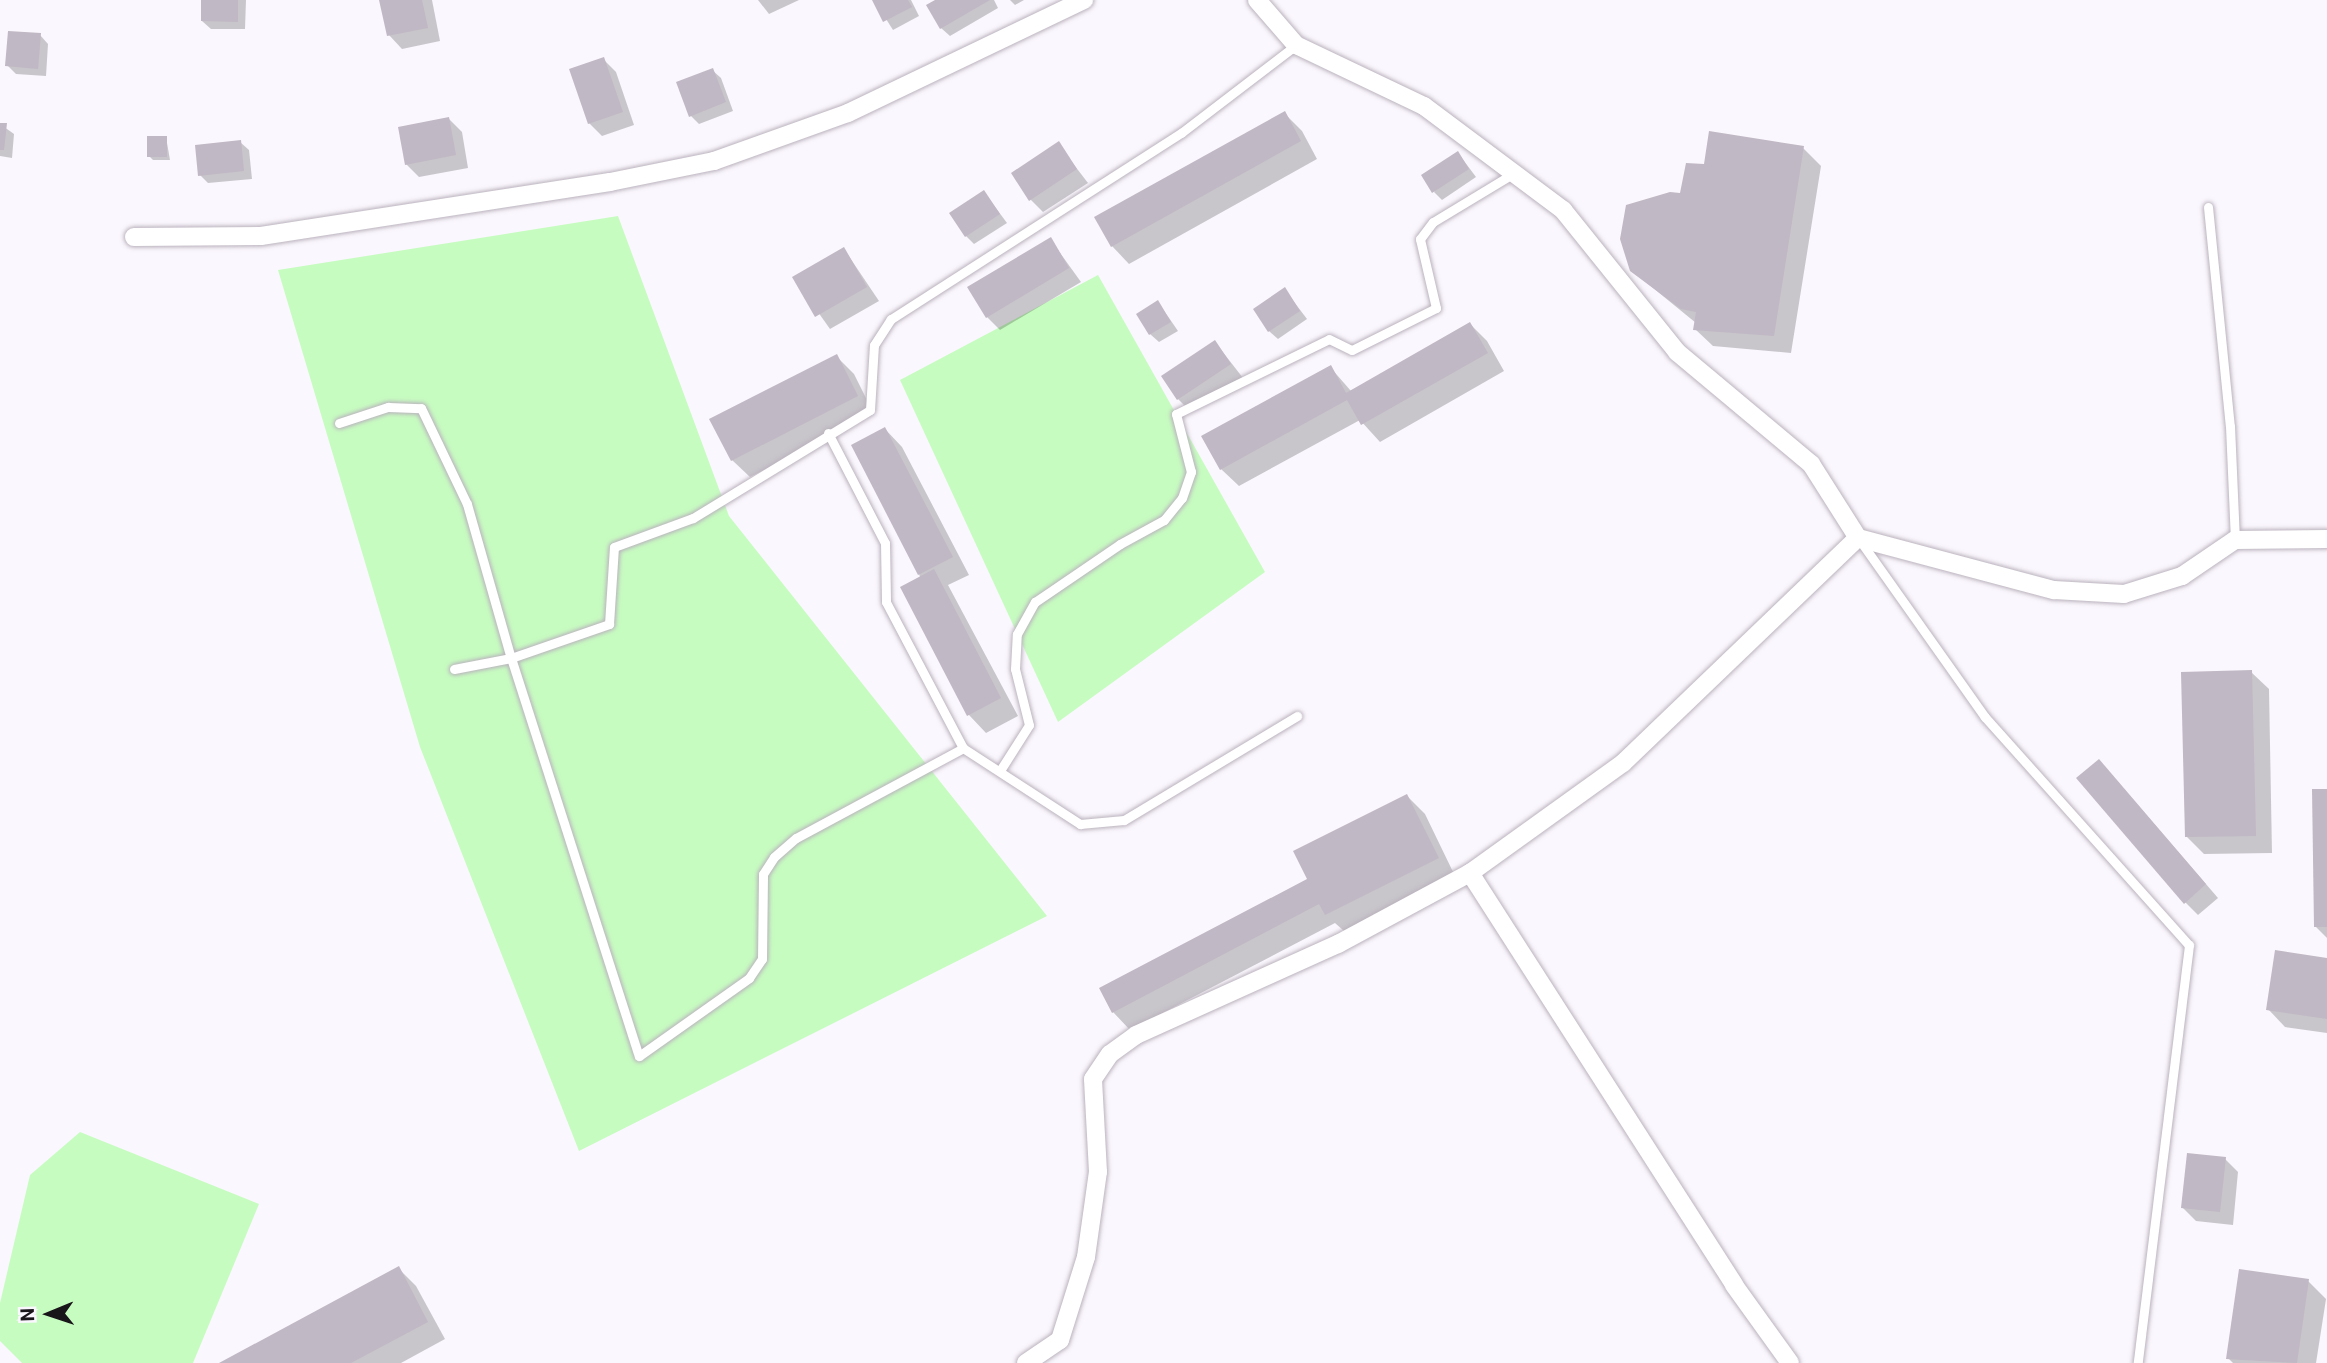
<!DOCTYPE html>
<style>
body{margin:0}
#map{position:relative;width:2327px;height:1363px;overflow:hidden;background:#fbf7fe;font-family:Roboto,sans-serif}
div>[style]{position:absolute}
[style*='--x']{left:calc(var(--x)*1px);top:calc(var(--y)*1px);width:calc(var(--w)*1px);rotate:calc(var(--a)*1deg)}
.green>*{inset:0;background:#c7fcc1}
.shadow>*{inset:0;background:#0003}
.building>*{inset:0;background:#c0b8c4}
.roads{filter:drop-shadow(0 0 2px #bab2bd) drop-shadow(0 0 2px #bab2bd)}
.lane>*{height:9px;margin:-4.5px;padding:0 4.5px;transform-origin:4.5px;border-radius:4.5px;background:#fff}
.street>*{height:18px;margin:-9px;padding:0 9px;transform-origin:9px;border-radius:9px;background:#fff}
span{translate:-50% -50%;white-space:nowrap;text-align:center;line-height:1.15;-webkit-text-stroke:7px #fbf7fe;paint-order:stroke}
.north{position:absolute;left:14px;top:1279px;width:70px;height:70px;-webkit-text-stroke:5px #fbf7fe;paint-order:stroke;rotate:268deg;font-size:19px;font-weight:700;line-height:28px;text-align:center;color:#19161a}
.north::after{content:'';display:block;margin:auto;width:24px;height:32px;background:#19161a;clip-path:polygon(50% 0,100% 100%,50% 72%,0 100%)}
</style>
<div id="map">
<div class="green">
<i style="clip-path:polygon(618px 216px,729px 516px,1047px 916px,579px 1151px,420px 747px,278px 270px)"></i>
<i style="clip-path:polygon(1098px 275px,1265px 572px,1058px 722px,900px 380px)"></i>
<i style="clip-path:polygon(80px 1132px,259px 1204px,193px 1363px,22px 1363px,0 1341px,0 1303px,30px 1175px)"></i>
</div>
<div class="shadow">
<i style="clip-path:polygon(202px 0,246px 0,245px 29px,211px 29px,202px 21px)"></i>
<i style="clip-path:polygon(381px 0,432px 0,440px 41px,402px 49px,389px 35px)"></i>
<i style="clip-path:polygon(758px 0,799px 0,769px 14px)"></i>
<i style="clip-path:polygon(874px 0,911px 0,919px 16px,893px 30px)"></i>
<i style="clip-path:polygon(938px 0,994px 0,998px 8px,950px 36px,941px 28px)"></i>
<i style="clip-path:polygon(1010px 0,1024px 0,1015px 5px)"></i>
<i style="clip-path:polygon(40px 35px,48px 44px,46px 76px,16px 74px,7px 65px)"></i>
<i style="clip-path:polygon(603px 59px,616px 72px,634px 125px,602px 136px,589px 123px)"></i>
<i style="clip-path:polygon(712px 70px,721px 78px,733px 111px,699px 124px,691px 116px)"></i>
<i style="clip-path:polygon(1284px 113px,1302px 131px,1317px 159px,1129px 264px,1112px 246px)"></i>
<i style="clip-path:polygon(449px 119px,462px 132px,468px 168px,419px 177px,406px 164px)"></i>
<i style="clip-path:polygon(0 124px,14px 134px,12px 158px,0 156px)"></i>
<i style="clip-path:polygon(166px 137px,170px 160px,153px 160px,149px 156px)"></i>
<i style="clip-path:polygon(240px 142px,249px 150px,252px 179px,208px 183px,200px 175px)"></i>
<i style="clip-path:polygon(1058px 144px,1088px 183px,1043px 212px,1030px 199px)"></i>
<i style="clip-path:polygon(1803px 148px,1821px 166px,1791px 353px,1713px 346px,1695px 329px,1696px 323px,1631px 270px,1705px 166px)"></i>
<i style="clip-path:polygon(1458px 153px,1476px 177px,1442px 200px,1434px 192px)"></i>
<i style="clip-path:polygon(984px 192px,1007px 223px,974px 244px,966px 236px)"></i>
<i style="clip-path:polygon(1050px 239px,1081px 282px,1000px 330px,987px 317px)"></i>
<i style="clip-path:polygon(844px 249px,879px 301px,830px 329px,794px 278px)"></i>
<i style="clip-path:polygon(1285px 290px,1307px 319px,1278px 339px,1269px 331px)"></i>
<i style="clip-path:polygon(1158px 302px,1178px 331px,1159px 342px,1150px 334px)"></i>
<i style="clip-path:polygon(1470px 324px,1487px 341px,1504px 371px,1380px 442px,1360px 420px,1239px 486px,1221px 469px,1330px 367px,1351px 391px)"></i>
<i style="clip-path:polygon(1215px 342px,1243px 378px,1191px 412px,1178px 399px)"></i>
<i style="clip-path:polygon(836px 356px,854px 374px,874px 414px,750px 477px,732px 460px)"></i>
<i style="clip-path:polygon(885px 429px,902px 447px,969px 575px,948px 585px,1018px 716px,986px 733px,969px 715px,919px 574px)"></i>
<i style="clip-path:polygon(2251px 672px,2269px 689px,2272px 853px,2204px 854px,2187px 837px)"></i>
<i style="clip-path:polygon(2111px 774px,2218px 898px,2198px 915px,2185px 902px)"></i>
<i style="clip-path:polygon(2327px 791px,2327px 938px,2315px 926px)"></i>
<i style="clip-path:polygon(1407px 796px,1425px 814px,1455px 876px,1344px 931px,1335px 923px,1130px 1030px,1113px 1012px,1309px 880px)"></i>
<i style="clip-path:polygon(2327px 959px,2327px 1033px,2285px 1027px,2268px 1009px)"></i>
<i style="clip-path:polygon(2225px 1159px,2238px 1172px,2233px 1225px,2196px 1221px,2183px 1208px)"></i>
<i style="clip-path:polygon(399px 1269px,416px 1286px,445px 1339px,401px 1363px,224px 1363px)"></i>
<i style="clip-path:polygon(2308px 1281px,2326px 1299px,2316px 1363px,2233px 1363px,2228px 1358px)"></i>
</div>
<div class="building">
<i style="clip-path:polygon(201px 0,238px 0,238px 22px,201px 21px)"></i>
<i style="clip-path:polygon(379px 0,422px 0,428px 28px,387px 36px)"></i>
<i style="clip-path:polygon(872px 0,908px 0,912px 7px,883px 22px)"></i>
<i style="clip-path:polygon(935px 0,990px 0,940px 29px,926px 5px)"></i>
<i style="clip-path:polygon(8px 31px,41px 33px,38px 69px,5px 66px)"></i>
<i style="clip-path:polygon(604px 57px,623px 112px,588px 124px,569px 69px)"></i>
<i style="clip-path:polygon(713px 68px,726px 102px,689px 117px,676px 82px)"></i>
<i style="clip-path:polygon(1285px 111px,1301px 141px,1111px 247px,1094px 217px)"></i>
<i style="clip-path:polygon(449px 117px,456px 155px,405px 165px,398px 127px)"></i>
<i style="clip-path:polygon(0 123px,7px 123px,4px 150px,0 150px)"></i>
<i style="clip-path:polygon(1709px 131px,1804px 146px,1774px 336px,1693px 330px,1696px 312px,1681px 309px,1630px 271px,1620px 239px,1626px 205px,1670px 192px,1680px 193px,1686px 163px,1704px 164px)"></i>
<i style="clip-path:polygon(147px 136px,167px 136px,167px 157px,147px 157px)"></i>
<i style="clip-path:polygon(241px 140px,244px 171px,198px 176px,195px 145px)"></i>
<i style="clip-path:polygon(1059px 141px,1077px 169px,1029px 201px,1011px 173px)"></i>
<i style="clip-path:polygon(1458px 151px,1469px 169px,1432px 193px,1421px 175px)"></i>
<i style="clip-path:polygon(984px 190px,1000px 214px,965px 237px,949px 213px)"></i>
<i style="clip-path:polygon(1051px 237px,1069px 268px,986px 318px,967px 287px)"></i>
<i style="clip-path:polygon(844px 247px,867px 287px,815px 317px,792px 277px)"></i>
<i style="clip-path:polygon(1285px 287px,1300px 311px,1268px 332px,1253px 309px)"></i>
<i style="clip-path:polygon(1158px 300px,1171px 322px,1149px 335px,1136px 314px)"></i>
<i style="clip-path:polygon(1470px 322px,1488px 353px,1361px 425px,1347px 400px,1220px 470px,1201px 436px,1331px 365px,1346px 393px)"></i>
<i style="clip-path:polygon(1215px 340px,1231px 364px,1177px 400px,1161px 376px)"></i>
<i style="clip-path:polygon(837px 354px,858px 396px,731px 461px,709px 419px)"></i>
<i style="clip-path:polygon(885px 427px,953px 557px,918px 575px,851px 445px)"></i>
<i style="clip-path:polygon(934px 569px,1001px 698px,967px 716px,900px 587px)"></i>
<i style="clip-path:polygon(2252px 670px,2256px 836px,2185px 837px,2181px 672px)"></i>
<i style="clip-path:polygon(2099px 759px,2206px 884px,2184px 904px,2076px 778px)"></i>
<i style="clip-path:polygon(2312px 789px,2327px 789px,2327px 927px,2314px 927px)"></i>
<i style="clip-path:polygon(1407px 794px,1439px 858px,1325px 915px,1319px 904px,1112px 1013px,1099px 988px,1307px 879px,1293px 851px)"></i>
<i style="clip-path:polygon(2275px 950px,2327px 958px,2327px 1019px,2266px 1010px)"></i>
<i style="clip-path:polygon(2187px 1153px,2226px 1157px,2220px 1212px,2181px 1208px)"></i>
<i style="clip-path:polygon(399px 1266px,428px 1322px,351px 1363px,219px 1363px)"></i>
<i style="clip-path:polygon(2239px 1269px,2309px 1279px,2297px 1363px,2226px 1359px)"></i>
</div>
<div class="roads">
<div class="lane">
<i style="--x:2208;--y:207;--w:220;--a:84.3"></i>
<i style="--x:2230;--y:426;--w:114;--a:87.5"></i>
<i style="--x:339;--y:423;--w:52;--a:-18.1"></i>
<i style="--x:388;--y:407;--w:33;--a:2"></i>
<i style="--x:421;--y:408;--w:106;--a:64.4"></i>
<i style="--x:467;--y:504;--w:160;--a:74.1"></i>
<i style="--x:511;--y:658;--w:418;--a:72.2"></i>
<i style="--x:639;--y:1056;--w:135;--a:-35.3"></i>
<i style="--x:749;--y:978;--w:23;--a:-56"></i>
<i style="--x:762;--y:959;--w:85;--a:-89.3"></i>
<i style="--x:763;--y:874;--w:20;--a:-57"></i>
<i style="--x:774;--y:857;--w:29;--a:-41"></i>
<i style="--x:796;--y:838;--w:190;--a:-28.3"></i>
<i style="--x:963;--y:748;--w:140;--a:33"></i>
<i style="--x:1080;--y:824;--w:44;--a:-5.2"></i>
<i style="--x:1124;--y:820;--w:202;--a:-31"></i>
<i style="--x:828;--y:433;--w:124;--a:62.6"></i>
<i style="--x:885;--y:543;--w:59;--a:89"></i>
<i style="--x:886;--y:602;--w:165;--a:62.2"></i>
<i style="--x:1861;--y:542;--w:214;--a:54.7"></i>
<i style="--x:1985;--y:717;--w:306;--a:48.2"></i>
<i style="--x:2189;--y:945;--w:421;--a:97"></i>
<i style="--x:454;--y:669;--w:58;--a:-10.9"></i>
<i style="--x:511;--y:658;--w:104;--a:-19.1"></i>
<i style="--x:609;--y:624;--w:77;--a:-86.3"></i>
<i style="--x:614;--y:547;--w:84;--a:-20.2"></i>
<i style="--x:693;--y:518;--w:207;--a:-31.4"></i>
<i style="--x:870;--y:410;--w:65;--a:-86.5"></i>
<i style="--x:874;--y:345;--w:31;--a:-57"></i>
<i style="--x:891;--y:319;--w:345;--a:-32.7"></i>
<i style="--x:1181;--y:133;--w:145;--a:-37.4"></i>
<i style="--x:1001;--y:769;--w:52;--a:-57.5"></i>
<i style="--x:1029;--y:725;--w:58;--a:-104"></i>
<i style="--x:1015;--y:669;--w:35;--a:-87"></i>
<i style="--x:1017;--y:634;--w:37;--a:-61"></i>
<i style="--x:1035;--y:602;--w:103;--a:-34.3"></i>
<i style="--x:1120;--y:544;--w:50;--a:-28.6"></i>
<i style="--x:1164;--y:520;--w:28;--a:-51"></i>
<i style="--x:1182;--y:498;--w:28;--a:-71"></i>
<i style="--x:1191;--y:472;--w:60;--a:-104.5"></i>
<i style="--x:1176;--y:414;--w:170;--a:-26.1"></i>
<i style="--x:1329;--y:339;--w:25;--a:26"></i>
<i style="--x:1352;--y:350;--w:94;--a:-26.6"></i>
<i style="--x:1436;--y:308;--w:71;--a:-103.1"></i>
<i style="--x:1420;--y:239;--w:21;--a:-53"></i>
<i style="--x:1433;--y:222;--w:95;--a:-31.2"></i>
</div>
<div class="street">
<i style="--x:1257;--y:0;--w:60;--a:49.1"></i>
<i style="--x:1296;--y:45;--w:142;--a:25.5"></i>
<i style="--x:1424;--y:106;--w:174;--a:36.8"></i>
<i style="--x:1563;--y:210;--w:182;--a:51.2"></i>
<i style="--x:1677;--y:352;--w:175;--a:39.9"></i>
<i style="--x:1811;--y:464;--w:88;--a:57.6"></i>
<i style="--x:1858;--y:538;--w:203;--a:14.9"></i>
<i style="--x:2054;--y:590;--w:70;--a:3.3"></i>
<i style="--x:2124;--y:594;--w:61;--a:-17.2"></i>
<i style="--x:2182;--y:576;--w:64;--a:-34.2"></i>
<i style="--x:2235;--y:540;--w:92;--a:-0.6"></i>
<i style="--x:134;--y:237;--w:127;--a:-0.5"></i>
<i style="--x:261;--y:236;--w:353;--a:-8.8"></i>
<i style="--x:610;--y:182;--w:106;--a:-11.4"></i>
<i style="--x:714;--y:161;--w:142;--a:-19.7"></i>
<i style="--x:848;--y:113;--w:262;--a:-25.6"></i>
<i style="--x:1470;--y:873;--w:489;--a:57.3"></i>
<i style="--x:1734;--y:1285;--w:96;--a:54.3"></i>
<i style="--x:1026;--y:1363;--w:41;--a:-34.1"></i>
<i style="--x:1060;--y:1340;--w:87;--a:-72.6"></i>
<i style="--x:1086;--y:1257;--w:86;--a:-82"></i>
<i style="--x:1098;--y:1172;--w:93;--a:-93.1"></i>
<i style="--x:1093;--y:1079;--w:30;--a:-56"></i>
<i style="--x:1110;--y:1054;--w:32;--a:-36"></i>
<i style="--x:1136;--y:1035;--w:222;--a:-24.3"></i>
<i style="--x:1338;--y:944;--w:150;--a:-28.3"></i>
<i style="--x:1470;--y:873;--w:188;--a:-35.7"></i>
<i style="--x:1623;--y:763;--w:325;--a:-43.8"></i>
</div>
</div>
<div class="north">N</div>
</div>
